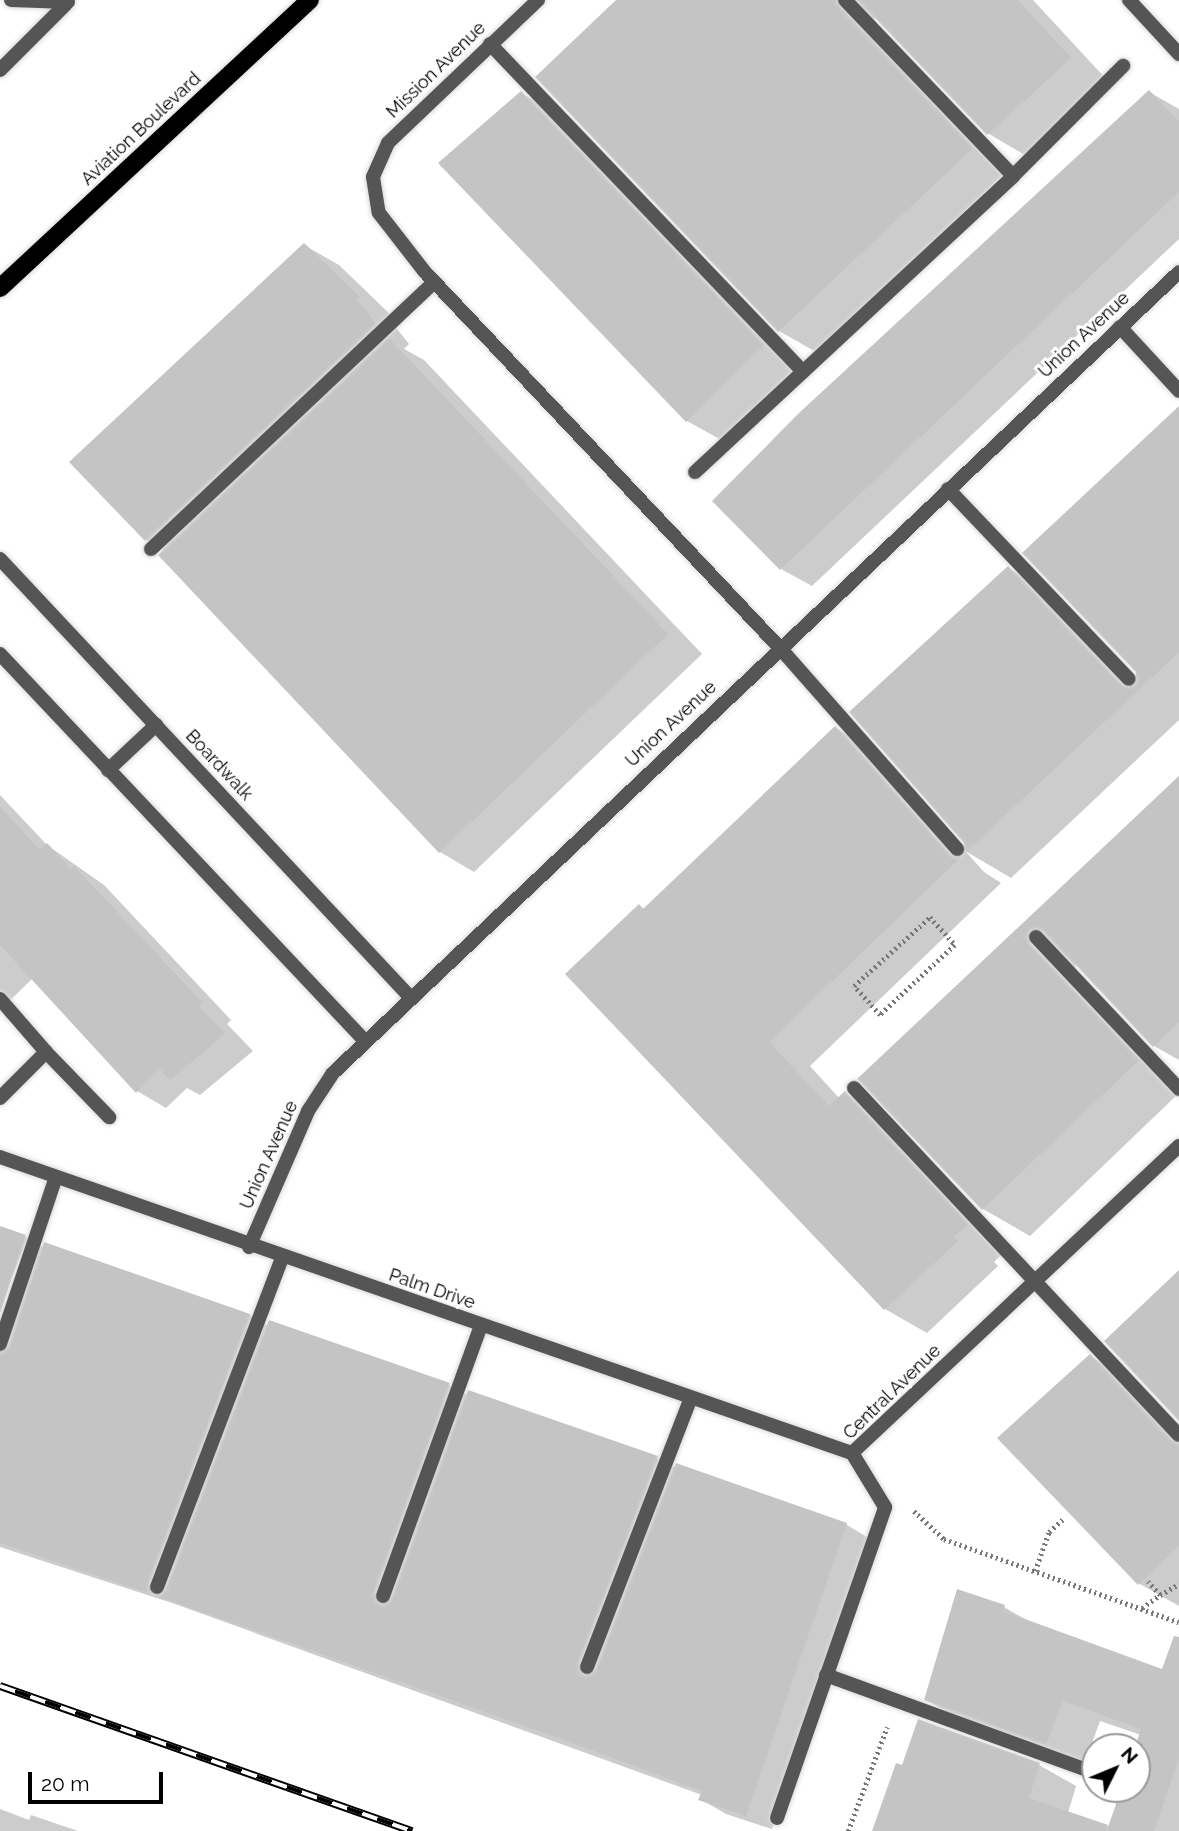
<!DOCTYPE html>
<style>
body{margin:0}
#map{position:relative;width:1179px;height:1831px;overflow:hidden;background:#fff;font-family:Raleway,sans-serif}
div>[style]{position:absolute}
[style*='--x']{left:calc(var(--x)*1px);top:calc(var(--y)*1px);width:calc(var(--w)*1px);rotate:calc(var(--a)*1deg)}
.shadow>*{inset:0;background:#0003}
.building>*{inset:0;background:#c4c4c4}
.path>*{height:4.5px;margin-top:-2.25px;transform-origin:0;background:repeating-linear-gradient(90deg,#777 0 2px,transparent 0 5.5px)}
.roads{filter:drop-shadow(0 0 2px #dbdbdb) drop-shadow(0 0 2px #dbdbdb)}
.lane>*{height:14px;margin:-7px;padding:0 7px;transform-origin:7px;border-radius:7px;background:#555}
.street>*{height:14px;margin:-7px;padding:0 7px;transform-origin:7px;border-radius:7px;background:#555}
.primary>*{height:18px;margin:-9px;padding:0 9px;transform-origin:9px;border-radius:9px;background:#000}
.rail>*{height:8px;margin-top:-4px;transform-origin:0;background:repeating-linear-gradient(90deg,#fff 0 16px,#000 0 32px);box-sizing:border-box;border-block:2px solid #000}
span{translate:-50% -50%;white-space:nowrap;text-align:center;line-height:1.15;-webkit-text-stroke:6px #fff;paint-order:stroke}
.street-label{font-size:18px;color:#000}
.north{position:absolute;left:1081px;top:1733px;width:70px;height:70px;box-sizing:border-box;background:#fff;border:2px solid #999;border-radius:50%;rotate:47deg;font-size:19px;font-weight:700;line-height:28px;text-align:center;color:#000}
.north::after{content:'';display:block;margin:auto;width:24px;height:32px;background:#000;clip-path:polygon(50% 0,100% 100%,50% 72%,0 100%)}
.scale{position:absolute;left:28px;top:1772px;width:135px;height:32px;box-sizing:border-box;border:4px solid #000;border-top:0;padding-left:9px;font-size:21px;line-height:24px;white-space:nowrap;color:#000;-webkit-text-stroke:5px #fff;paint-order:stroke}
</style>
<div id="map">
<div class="shadow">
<i style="clip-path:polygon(618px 0,1033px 0,1107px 80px,1025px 155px,989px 134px,875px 15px,874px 29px,1008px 170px,816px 352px,779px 331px,538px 77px)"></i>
<i style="clip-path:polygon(1149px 92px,1179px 109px,1179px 239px,812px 586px,781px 569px)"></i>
<i style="clip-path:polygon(521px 93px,559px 114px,800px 368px,725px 442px,687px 421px,441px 163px)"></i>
<i style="clip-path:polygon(304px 245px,339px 265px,394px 318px,390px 320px,409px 344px,404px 349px,424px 360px,702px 654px,474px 872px,440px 852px,165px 551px,146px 540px,71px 462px)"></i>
<i style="clip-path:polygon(1179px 406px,1179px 720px,1011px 878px,967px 852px,966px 842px,1008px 568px,1053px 594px,1137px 682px)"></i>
<i style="clip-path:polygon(836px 728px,877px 752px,984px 872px,1001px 883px,810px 1066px,839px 1098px,845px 1093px,887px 1117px,1008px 1248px,994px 1262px,998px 1266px,927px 1333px,885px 1309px,568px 974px,639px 906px,645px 909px)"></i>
<i style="clip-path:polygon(1179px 776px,1179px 1060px,1154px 1046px,1076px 963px,1075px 972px,1179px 1093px,1030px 1236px,983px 1209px,860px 1079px)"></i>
<i style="clip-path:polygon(0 795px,47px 845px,104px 885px,231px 1020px,227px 1024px,253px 1051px,200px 1095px,187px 1088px,166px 1108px,137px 1091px,33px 978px,0 1010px)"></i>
<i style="clip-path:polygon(0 1228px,26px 1237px,44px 1248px,45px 1244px,250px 1315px,268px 1326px,449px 1385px,468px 1395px,469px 1392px,657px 1458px,676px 1468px,677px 1465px,847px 1525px,872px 1540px,772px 1829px,726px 1814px,700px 1799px,702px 1795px,175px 1604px,0 1547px,0 1319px,27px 1239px,0 1308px)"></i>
<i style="clip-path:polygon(1090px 1356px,1135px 1382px,1179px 1429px,1179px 1606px,1140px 1584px,999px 1438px)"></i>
<i style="clip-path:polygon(1004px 1607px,1035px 1625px,1179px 1677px,1179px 1831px,895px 1831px,1039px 1765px,1076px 1786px,1068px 1813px,1108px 1827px,1122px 1789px,1137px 1789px,1141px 1735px,1100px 1721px,1084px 1765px,963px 1721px,926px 1700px)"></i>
<i style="clip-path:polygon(0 1809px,29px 1820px,31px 1815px,78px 1831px,0 1831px)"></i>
</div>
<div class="building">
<i style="clip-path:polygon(616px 0,836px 0,973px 148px,778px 332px,535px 77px)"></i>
<i style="clip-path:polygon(858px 0,1018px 0,1071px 58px,987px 135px)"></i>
<i style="clip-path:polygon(1149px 90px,1179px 121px,1179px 192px,780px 570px,712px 501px,799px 413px)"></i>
<i style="clip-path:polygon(521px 91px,764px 345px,686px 422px,438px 163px)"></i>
<i style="clip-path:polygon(304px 243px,360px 297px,357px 300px,376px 324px,145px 541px,69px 462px)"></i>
<i style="clip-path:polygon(389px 338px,668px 634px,439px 853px,158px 555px)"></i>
<i style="clip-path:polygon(1179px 406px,1179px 652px,965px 853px,964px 843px,849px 712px,1008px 566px,1122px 686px,1135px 686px,1136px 672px,1022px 553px)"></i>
<i style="clip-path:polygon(835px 726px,950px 855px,961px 857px,769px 1042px,829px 1106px,845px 1091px,968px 1224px,954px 1237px,958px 1241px,884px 1310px,565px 974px,639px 904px,643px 909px)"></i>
<i style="clip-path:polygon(1179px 776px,1179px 1022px,1153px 1047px,1043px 930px,1029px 931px,1029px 944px,1139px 1060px,982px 1210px,857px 1079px)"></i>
<i style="clip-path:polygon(0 807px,40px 850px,47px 843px,71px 869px,74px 866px,203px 1003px,199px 1006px,225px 1034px,170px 1080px,160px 1069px,136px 1093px,0 945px)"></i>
<i style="clip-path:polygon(0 1226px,26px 1235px,0 1314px)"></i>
<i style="clip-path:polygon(44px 1242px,250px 1314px,148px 1584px,151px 1594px,0 1543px,0 1353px,9px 1347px)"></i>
<i style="clip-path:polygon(1179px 1270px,1179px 1421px,1104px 1341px)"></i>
<i style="clip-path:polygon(269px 1320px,450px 1383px,374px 1593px,380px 1605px,392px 1599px,468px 1390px,658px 1456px,578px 1664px,584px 1676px,596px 1670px,676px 1463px,847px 1523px,746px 1816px,698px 1800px,702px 1791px,570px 1742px,157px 1596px,166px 1590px)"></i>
<i style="clip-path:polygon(1090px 1354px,1179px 1444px,1179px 1546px,1138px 1585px,997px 1438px)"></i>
<i style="clip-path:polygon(957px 1589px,1005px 1605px,1003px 1611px,1162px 1669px,1174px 1636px,1179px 1637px,1179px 1758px,1154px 1831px,1107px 1831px,1121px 1789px,1137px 1789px,1135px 1747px,1141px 1729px,1063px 1701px,1046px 1745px,924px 1700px)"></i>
<i style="clip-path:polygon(918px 1719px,1040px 1763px,1029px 1798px,1108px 1825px,1106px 1831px,872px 1831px,896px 1763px,902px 1765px)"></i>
</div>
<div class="path">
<i style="--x:930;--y:917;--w:38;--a:48"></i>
<i style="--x:955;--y:945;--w:103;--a:137"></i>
<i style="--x:880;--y:1015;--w:39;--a:-132"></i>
<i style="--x:854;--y:986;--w:103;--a:-42.2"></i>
<i style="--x:914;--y:1511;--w:41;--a:43"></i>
<i style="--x:944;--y:1539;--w:249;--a:19.5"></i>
<i style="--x:1035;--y:1571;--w:41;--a:-70.3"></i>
<i style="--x:1049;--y:1532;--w:21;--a:-43"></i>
<i style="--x:1160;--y:1595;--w:22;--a:-30"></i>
<i style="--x:1142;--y:1608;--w:22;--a:-36"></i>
<i style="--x:1160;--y:1595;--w:18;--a:-133"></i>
<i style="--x:848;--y:1831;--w:111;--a:-69.4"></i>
</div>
<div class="roads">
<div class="lane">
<i style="--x:11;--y:0;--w:57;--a:2"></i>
<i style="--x:845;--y:0;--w:243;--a:46.3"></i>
<i style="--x:490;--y:44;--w:453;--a:46.3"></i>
<i style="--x:0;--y:70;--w:93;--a:-45"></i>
<i style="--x:1120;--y:327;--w:87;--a:47.3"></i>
<i style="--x:695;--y:472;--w:434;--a:-42.9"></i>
<i style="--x:1013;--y:176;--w:156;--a:-45"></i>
<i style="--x:948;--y:489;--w:262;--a:46.4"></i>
<i style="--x:151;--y:549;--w:389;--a:-43.3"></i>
<i style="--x:780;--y:648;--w:268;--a:48.6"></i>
<i style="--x:108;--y:770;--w:66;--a:-43.2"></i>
<i style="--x:1036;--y:937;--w:209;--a:46.7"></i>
<i style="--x:0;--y:999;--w:70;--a:49"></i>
<i style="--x:46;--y:1052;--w:65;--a:135"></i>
<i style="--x:46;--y:1052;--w:91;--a:45.9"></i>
<i style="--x:854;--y:1088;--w:475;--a:46.9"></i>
<i style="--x:0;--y:1344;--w:176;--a:-71.5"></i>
<i style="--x:157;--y:1587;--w:352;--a:-69.2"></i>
<i style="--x:383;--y:1596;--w:287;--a:-70.1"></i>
<i style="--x:587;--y:1667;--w:288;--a:-68.9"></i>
<i style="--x:826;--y:1675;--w:286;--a:20"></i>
</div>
<div class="street">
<i style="--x:538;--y:0;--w:207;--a:136.4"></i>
<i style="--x:388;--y:143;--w:37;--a:114"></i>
<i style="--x:373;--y:177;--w:36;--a:81"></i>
<i style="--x:379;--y:213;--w:75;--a:52.1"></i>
<i style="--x:425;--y:272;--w:517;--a:46.65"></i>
<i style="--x:1129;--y:0;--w:74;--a:47.2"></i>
<i style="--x:0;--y:559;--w:600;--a:46.89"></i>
<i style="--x:0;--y:654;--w:531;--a:46.68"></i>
<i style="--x:0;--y:1157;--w:902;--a:19.16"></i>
<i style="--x:249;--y:1247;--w:148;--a:-66.5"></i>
<i style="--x:308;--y:1111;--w:45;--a:-56.7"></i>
<i style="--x:333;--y:1073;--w:1165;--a:-43.43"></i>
<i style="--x:852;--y:1453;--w:449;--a:-43.2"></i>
<i style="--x:777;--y:1818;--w:329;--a:-70.8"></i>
<i style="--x:885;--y:1507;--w:63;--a:-121.4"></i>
</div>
<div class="primary">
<i style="--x:0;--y:288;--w:423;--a:-42.9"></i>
</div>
</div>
<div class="rail">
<i style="--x:0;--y:1686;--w:437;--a:19.4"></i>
</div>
<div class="street-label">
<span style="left:436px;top:70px;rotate:-44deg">Mission Avenue</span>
<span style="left:141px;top:129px;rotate:-43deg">Aviation Boulevard</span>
<span style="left:1084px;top:335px;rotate:-43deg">Union Avenue</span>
<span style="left:671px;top:724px;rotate:-43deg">Union Avenue</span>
<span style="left:219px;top:765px;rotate:47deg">Boardwalk</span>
<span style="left:269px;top:1155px;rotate:-66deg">Union Avenue</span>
<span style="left:432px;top:1289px;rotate:19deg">Palm Drive</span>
<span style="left:892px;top:1392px;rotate:-44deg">Central Avenue</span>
</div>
<div class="north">N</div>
<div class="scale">20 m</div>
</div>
